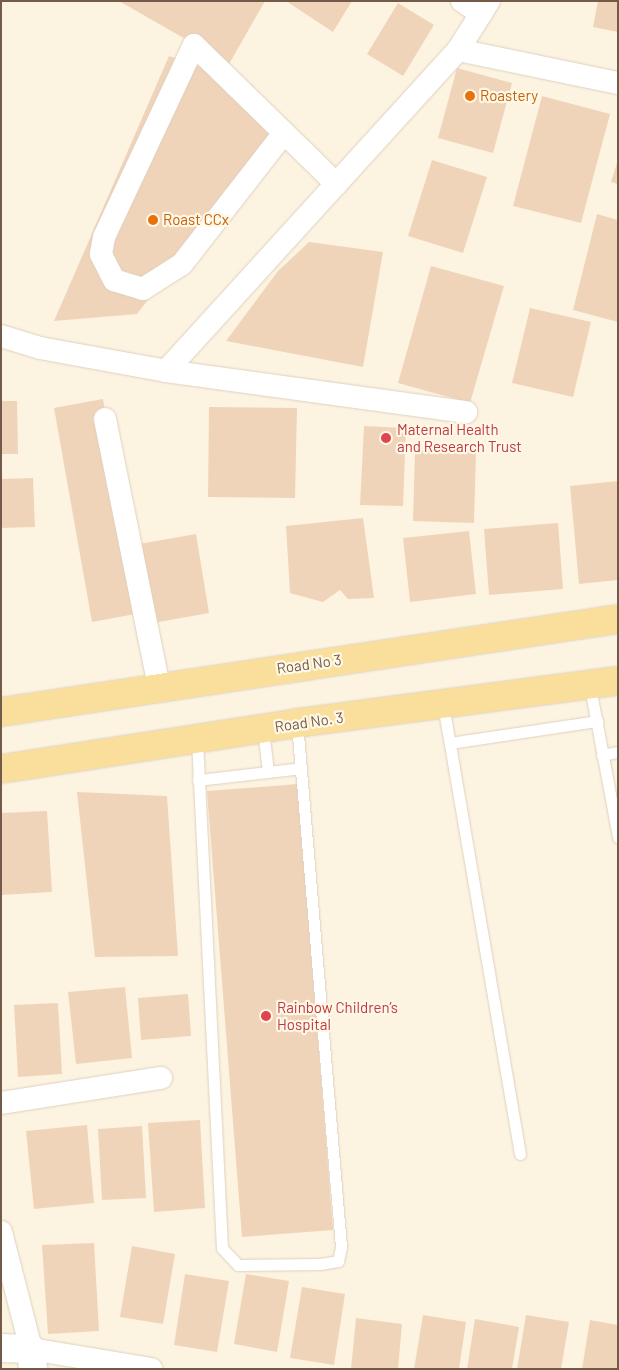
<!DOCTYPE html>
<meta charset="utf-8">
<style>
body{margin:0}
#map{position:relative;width:619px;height:1370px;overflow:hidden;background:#fcf4e1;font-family:Barlow,sans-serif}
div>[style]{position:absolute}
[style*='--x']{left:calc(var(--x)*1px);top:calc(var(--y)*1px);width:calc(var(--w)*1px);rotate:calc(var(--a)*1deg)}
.building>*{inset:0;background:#f0d4ba}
.roads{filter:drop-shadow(0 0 1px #dfd0be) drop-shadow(0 0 1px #dfd0be)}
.service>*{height:11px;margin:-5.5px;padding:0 5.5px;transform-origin:5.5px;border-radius:5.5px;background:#fff}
.minor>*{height:22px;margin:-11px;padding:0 11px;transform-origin:11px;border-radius:11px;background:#fff}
.tertiary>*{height:28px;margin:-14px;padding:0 14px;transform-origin:14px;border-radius:14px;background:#fff}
.primary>*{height:28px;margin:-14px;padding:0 14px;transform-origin:14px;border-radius:14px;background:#f9df9b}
.dots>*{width:14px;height:14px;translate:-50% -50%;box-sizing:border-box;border:2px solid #fff8e7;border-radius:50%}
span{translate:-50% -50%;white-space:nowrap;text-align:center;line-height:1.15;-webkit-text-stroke:4.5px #fff8e7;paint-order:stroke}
.food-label{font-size:15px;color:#c56008}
.left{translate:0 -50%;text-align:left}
.health-label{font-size:15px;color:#be3a42}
.street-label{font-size:15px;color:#725b49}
.frame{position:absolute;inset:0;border:2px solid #725b49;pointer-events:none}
</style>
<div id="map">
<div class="building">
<i style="clip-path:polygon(119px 1px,265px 1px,229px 64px)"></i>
<i style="clip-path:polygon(286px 1px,352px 1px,333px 32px)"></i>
<i style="clip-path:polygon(598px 1px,618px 1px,618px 32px,593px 27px)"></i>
<i style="clip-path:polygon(398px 3px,434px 25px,403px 76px,367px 54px)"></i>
<i style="clip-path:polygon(169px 56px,252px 85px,280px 126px,137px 314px,54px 321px)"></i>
<i style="clip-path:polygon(457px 68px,512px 83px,493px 153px,438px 138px)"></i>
<i style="clip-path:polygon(542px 96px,610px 114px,581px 223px,513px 206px)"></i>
<i style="clip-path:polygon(432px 160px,487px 177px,463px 253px,408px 236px)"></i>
<i style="clip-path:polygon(617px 163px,618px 163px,618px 184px,611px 182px)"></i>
<i style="clip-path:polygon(597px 214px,618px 220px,618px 322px,573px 310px)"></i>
<i style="clip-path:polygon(309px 242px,383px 252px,363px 367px,226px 341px,278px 271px)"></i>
<i style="clip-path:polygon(431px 266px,504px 286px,470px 403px,398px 383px)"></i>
<i style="clip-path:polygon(530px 308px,591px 322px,573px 397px,512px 383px)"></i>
<i style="clip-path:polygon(103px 399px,141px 613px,92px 622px,54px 408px)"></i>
<i style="clip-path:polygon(1px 401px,17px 401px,18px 454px,1px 454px)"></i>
<i style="clip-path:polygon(209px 407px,297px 408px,295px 498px,208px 497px)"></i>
<i style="clip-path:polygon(364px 426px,406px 428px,403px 506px,360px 505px)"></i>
<i style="clip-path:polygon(415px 450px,476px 452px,474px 523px,413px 521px)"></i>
<i style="clip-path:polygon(33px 478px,35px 527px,1px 528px,1px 479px)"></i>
<i style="clip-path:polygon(618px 481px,618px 580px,579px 584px,570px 486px)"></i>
<i style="clip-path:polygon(363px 518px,374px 598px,348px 599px,340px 590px,323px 602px,290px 593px,286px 526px)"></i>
<i style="clip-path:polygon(558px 523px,563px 589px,489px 595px,484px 529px)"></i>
<i style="clip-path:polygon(469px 531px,476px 594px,410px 602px,403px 538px)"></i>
<i style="clip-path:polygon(196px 534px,209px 613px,153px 623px,139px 544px)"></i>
<i style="clip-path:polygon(298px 784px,333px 1230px,242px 1237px,207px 791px)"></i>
<i style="clip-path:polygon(77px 792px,167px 796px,178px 956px,95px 957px)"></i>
<i style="clip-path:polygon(47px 811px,52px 892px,1px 895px,1px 813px)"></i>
<i style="clip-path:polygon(125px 987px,132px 1058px,76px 1064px,68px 992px)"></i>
<i style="clip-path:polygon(188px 994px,191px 1036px,141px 1040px,138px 998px)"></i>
<i style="clip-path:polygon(58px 1003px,62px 1074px,18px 1077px,14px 1005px)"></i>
<i style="clip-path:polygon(200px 1120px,205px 1208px,154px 1212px,148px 1123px)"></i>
<i style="clip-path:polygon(87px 1125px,94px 1203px,34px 1209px,26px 1131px)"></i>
<i style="clip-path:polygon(142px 1126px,146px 1198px,102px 1200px,98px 1129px)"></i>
<i style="clip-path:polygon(94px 1243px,99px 1331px,48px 1334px,42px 1245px)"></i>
<i style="clip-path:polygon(132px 1246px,175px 1254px,163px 1324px,120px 1317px)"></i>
<i style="clip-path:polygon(185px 1274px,229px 1281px,217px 1352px,174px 1345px)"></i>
<i style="clip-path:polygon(246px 1274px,289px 1281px,277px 1352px,234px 1344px)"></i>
<i style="clip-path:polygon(302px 1287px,345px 1294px,334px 1365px,290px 1358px)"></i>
<i style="clip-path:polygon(423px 1315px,466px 1322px,459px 1369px,414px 1369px)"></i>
<i style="clip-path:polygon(526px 1315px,569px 1322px,561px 1369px,517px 1369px)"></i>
<i style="clip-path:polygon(356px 1318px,402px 1324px,398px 1369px,351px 1369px)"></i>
<i style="clip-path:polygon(475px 1319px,519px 1327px,512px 1369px,467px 1369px)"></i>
<i style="clip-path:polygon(590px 1320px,618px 1325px,618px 1369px,582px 1369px)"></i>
</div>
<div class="roads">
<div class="service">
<i style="--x:590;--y:687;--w:153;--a:79.4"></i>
<i style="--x:443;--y:705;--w:39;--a:80"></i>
<i style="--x:263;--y:729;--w:43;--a:83.4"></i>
<i style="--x:197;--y:740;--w:509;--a:87.18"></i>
<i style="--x:222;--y:1248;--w:23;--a:47"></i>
<i style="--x:238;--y:1265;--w:82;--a:-0.7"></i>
<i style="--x:320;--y:1264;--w:18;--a:-9"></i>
<i style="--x:338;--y:1261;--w:14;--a:-78"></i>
<i style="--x:341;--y:1247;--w:526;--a:-94.8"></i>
<i style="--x:602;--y:755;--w:16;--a:-11"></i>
<i style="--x:198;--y:780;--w:104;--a:-6.6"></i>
<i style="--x:520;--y:1154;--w:417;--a:-99.7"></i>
<i style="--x:450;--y:743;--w:149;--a:-8.5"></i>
</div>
<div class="minor">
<i style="--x:462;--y:1;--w:23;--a:34"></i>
<i style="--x:458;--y:50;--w:163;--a:11.7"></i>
<i style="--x:284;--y:133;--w:166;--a:127.9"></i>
<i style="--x:182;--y:264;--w:46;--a:147.3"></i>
<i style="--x:143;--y:289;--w:30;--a:-163"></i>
<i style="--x:114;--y:280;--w:29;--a:-117"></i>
<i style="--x:101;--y:254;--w:17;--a:-80"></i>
<i style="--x:104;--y:237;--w:212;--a:-64.9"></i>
<i style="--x:194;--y:45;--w:166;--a:44.3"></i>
<i style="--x:313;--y:161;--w:33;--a:45"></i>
<i style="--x:1;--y:336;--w:41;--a:17.1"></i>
<i style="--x:40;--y:348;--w:128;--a:10.3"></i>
<i style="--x:166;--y:371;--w:303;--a:7.8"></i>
<i style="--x:166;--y:371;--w:434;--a:-47.7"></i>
<i style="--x:458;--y:50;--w:58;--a:-57.7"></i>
<i style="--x:105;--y:419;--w:272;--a:78.6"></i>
<i style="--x:1;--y:1103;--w:162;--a:-8.9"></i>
<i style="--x:1;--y:1232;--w:121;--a:75.6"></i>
<i style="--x:31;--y:1349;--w:122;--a:9.5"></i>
</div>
<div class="tertiary">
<i style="--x:1;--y:1348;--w:30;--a:2"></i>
<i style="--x:31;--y:1349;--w:20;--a:84"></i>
</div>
<div class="primary">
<i style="--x:1;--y:712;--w:624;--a:-8.57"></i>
<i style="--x:1;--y:769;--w:300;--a:-8.8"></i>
<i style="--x:297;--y:723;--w:324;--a:-7.5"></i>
</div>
</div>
<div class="dots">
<i style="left:470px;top:96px;background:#e8710a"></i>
<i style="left:153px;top:220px;background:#e8710a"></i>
<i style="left:386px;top:438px;background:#e0444e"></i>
<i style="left:266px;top:1016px;background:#e0444e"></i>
</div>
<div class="food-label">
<span class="left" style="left:480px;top:96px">Roastery</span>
<span class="left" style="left:163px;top:220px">Roast CCx</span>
</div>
<div class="health-label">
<span class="left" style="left:397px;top:438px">Maternal Health<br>and Research Trust</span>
<span class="left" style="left:277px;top:1016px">Rainbow Children’s<br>Hospital</span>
</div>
<div class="street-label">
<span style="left:309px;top:664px;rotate:-8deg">Road No 3</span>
<span style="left:309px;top:722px;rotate:-8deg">Road No. 3</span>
</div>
<div class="frame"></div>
</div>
